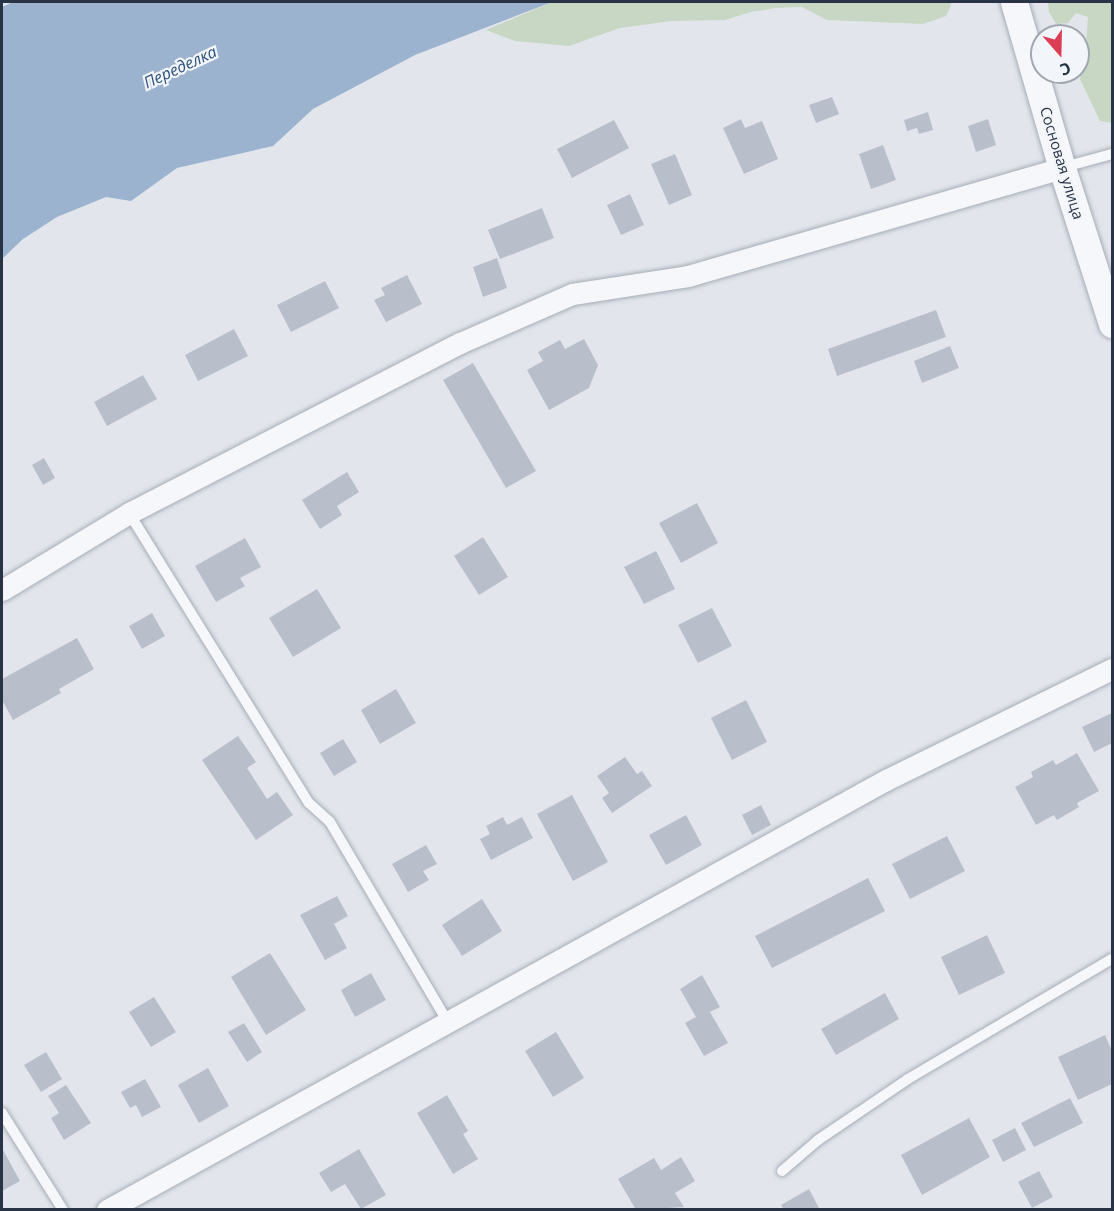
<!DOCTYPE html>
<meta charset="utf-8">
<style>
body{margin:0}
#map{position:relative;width:1114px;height:1211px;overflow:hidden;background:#e2e6ec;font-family:"Open Sans",sans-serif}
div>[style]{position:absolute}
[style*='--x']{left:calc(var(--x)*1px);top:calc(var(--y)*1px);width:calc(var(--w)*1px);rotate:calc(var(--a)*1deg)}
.green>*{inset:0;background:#c8d7c3}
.water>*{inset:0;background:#9bb3cf}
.building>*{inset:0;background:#b9bfca}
.roads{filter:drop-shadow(0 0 2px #a6adb7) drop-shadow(0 0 2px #a6adb7)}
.service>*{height:10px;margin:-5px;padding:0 5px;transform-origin:5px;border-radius:5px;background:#f6f7fa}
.minor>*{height:21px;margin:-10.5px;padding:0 10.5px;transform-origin:10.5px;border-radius:10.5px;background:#f6f7fa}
.tertiary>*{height:27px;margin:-13.5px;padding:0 13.5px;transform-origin:13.5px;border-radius:13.5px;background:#f6f7fa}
span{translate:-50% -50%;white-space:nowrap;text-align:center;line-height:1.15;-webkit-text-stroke:4.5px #f2f5f9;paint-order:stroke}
.street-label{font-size:15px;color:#283346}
.water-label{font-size:16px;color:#2e517e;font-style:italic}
.frame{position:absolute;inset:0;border:3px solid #283346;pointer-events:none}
.north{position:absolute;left:1030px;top:24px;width:60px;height:60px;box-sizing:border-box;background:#f2f5f9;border:2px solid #a1a7b1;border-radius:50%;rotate:160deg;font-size:16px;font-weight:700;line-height:24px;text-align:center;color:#283346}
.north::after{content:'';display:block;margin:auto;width:21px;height:27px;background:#db3e54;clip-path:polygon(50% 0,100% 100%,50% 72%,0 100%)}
</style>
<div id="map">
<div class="green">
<i style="clip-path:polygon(552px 2px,950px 2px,951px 5px,946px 16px,923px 24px,827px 20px,802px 7px,776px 8px,751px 12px,725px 20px,671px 21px,620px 28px,569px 46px,515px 41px,486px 30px)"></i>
<i style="clip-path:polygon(1048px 2px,1112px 2px,1112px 123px,1100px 121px,1080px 79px,1085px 56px,1088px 17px,1076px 13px,1068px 23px,1056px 24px,1049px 12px)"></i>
</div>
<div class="water">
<i style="clip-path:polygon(13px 2px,552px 2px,415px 55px,313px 109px,273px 146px,177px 168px,131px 201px,106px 197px,57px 217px,23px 239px,2px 259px,2px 7px)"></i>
</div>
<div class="building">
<i style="clip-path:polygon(832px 97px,839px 114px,816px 123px,809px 105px)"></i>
<i style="clip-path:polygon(928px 112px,933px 130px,919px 134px,917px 128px,907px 131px,904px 120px)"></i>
<i style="clip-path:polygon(741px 119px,745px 128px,762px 121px,778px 159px,744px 174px,723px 128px)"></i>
<i style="clip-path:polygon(988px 119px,996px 145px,976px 152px,968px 126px)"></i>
<i style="clip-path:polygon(614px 120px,629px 148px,572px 178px,557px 149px)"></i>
<i style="clip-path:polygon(883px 145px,896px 180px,871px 189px,859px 154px)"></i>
<i style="clip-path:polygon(675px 154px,692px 195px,669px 205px,651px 164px)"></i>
<i style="clip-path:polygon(630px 194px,644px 225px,621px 235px,607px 205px)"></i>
<i style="clip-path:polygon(542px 208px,554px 238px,500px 259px,488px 230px)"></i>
<i style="clip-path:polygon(497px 258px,507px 288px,483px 297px,473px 267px)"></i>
<i style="clip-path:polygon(407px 275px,422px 304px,386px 322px,374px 300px,385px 295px,381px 288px)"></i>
<i style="clip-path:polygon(325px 281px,339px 308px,291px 332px,277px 305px)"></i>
<i style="clip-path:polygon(936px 310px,946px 337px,837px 376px,828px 349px)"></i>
<i style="clip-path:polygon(234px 329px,248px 356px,198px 381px,185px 355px)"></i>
<i style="clip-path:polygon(584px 339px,598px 365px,589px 388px,549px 410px,527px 370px,543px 361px,538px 352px,560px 340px,565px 349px)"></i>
<i style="clip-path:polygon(950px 346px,959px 368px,922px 383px,914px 361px)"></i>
<i style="clip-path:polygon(473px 363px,536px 471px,506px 488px,443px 380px)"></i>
<i style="clip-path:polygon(143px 375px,157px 399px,107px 426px,94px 402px)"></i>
<i style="clip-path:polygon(44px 458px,55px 478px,43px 485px,32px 465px)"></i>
<i style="clip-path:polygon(347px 472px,359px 492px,337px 506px,342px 515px,320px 529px,302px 500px)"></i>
<i style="clip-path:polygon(697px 503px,718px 543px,681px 563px,659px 523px)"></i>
<i style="clip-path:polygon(483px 537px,508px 577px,479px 595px,454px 556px)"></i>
<i style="clip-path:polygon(245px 538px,261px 567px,240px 578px,245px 586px,216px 602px,195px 566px)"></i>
<i style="clip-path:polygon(656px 551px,675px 589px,644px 604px,624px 567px)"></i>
<i style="clip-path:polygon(317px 589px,341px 628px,293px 657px,269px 618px)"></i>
<i style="clip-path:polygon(712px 608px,732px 646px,698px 663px,678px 625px)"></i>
<i style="clip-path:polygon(152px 613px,165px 636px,142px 649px,129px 626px)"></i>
<i style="clip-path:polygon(77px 638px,94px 669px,59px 689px,61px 693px,13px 720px,2px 700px,2px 679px)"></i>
<i style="clip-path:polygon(396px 689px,416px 723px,380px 744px,361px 710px)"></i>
<i style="clip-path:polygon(746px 700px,767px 742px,732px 760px,711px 718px)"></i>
<i style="clip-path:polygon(1112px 713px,1112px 743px,1094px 752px,1082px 727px)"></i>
<i style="clip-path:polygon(238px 736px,256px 762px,247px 768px,267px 799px,277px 792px,293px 815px,256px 840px,202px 760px)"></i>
<i style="clip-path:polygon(343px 739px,357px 762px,334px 776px,320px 753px)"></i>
<i style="clip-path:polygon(1077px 753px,1099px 791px,1077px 803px,1079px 807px,1057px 820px,1054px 815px,1036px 825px,1015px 787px,1033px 777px,1031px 772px,1053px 760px,1056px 765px)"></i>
<i style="clip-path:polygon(625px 757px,637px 774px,642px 771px,652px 786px,612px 813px,602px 798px,609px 793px,597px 776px)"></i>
<i style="clip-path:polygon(572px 795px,608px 862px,573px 881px,537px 814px)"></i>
<i style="clip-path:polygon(761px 805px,771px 825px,752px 835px,742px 815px)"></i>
<i style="clip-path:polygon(686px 815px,702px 845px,666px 865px,649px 835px)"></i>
<i style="clip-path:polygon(503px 817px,507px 825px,522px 817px,533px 838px,491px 860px,480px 839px,490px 834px,486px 826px)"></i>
<i style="clip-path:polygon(947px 836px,965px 871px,910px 899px,892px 864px)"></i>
<i style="clip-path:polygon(426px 845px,437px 864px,423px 871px,429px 880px,408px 892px,392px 864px)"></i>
<i style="clip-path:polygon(868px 878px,885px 911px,772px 968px,755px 936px)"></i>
<i style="clip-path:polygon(337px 896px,348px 916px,334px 924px,347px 948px,325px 960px,300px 915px)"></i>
<i style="clip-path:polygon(482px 899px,502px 931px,462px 956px,442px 925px)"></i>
<i style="clip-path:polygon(987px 935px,1005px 973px,959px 995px,941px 957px)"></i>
<i style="clip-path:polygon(270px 953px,306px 1010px,266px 1035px,231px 977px)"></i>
<i style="clip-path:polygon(371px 973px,386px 1000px,355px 1017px,341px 990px)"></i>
<i style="clip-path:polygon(702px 975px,720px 1007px,710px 1012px,728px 1043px,704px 1056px,685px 1023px,696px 1017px,680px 989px)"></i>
<i style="clip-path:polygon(885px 993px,899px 1019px,836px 1055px,821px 1029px)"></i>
<i style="clip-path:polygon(154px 997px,176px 1032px,151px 1047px,129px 1012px)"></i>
<i style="clip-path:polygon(244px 1023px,262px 1052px,247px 1062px,228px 1032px)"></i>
<i style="clip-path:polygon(556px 1032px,584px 1078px,553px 1097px,525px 1051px)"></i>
<i style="clip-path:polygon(1105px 1035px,1112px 1051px,1112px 1084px,1078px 1100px,1058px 1057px)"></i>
<i style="clip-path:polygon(46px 1052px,62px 1079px,41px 1092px,24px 1065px)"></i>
<i style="clip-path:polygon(208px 1068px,229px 1106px,199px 1123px,178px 1085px)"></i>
<i style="clip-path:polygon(145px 1079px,161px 1107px,142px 1117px,136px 1105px,130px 1108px,121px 1092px)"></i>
<i style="clip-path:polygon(66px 1085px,91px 1123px,64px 1140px,51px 1118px,59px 1113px,48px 1096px)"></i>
<i style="clip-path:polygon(447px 1095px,468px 1131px,463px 1134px,478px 1159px,453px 1174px,417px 1113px)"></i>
<i style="clip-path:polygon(1070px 1098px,1083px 1123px,1034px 1147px,1021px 1123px)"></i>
<i style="clip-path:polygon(969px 1118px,990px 1157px,922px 1195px,901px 1155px)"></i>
<i style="clip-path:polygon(1015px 1128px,1026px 1150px,1003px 1162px,992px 1140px)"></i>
<i style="clip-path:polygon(2px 1148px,20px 1181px,2px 1191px)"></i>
<i style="clip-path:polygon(359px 1149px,386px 1195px,361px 1209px,345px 1184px,331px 1192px,319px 1173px)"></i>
<i style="clip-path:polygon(681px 1157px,695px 1181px,675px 1193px,684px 1207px,636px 1210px,618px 1179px,654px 1158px,661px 1170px)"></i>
<i style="clip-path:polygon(1039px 1171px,1053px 1197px,1032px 1208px,1018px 1182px)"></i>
<i style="clip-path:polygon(809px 1189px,820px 1210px,784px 1210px,781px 1205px)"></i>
</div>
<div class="roads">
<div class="service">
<i style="--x:1064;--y:167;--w:50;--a:-15.2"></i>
<i style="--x:129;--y:513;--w:341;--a:58.2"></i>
<i style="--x:309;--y:803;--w:28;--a:42"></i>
<i style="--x:330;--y:822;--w:231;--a:59.5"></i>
<i style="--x:2;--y:1113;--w:115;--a:57.8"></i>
<i style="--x:782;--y:1171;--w:48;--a:-40.7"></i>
<i style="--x:818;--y:1140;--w:109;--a:-34.1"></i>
<i style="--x:908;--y:1079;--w:237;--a:-30.5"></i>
</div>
<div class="minor">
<i style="--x:2;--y:590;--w:149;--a:-31.2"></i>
<i style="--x:129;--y:513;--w:372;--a:-27.2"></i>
<i style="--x:460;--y:343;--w:122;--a:-23.6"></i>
<i style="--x:572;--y:294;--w:117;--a:-8.8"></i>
<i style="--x:688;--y:276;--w:389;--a:-16.1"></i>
<i style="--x:107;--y:1210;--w:890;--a:-28.9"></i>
<i style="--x:886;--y:780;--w:252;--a:-26.2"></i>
</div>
<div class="tertiary">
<i style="--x:1014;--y:2;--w:173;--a:73.9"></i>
<i style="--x:1062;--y:168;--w:164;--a:72.2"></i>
</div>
</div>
<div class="street-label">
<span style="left:1062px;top:163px;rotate:73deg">Сосновая улица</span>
</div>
<div class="water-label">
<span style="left:180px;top:67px;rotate:-25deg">Переделка</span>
</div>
<div class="frame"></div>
<div class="north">С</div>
</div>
